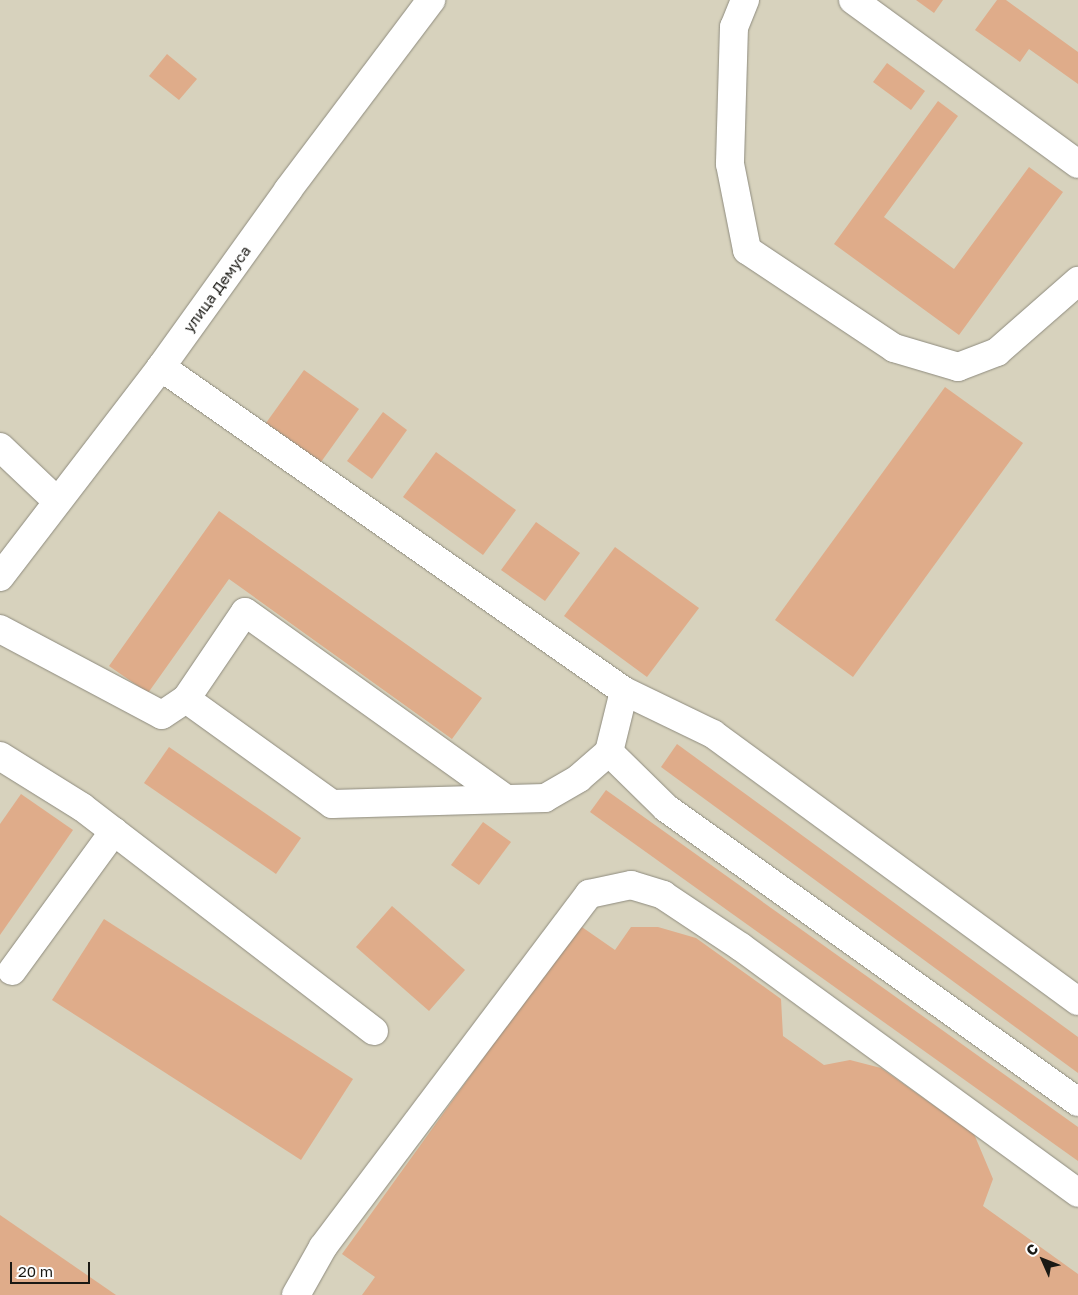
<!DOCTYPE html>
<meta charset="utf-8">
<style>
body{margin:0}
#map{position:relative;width:1078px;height:1295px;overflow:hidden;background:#e2dfd0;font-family:"Golos Text",sans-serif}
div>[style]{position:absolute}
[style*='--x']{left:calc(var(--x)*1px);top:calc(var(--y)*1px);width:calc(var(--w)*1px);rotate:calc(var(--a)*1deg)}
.built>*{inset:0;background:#d7d2bd}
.building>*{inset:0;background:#dfac8a}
.roads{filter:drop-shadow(0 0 1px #8e8b7e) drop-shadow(0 0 1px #8e8b7e)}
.minor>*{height:28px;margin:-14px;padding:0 14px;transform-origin:14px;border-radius:14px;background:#fff}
span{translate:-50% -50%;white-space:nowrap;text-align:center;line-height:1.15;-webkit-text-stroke:4.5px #fff;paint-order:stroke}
.street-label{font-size:15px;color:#1a1914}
.north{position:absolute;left:1018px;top:1235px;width:50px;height:50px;-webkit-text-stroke:4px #fff;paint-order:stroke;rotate:314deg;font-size:14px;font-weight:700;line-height:20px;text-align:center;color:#1a1914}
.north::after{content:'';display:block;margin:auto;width:18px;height:22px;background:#1a1914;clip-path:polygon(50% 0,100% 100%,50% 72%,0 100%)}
.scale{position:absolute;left:10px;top:1262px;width:80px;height:22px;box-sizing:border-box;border:2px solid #1a1914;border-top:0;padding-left:6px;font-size:15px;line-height:18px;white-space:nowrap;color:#1a1914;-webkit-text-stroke:4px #fff;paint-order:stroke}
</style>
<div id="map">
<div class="built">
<i style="clip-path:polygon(0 0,1078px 0,1078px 1295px,0 1295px)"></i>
</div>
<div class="building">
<i style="clip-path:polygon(916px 0,943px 0,934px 13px)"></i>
<i style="clip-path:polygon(997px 0,1006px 0,1078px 52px,1078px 84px,1029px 49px,1020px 62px,975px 30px)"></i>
<i style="clip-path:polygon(167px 54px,197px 79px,179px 100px,149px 76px)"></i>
<i style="clip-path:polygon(887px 63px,925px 91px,911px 110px,873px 82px)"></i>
<i style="clip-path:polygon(938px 101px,958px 116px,884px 217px,954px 269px,1029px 167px,1063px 192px,959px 335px,834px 244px)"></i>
<i style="clip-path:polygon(304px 370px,359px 409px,321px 462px,266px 423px)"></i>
<i style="clip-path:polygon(945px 387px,1023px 443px,853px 677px,775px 620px)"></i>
<i style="clip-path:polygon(383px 412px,407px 430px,372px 479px,347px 461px)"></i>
<i style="clip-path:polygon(436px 452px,516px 510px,483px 555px,403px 497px)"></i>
<i style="clip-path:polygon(219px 511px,482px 698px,452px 739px,229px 579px,148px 693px,109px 666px)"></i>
<i style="clip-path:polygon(536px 522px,580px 553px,545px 601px,501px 570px)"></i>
<i style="clip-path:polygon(615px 547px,699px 608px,647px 677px,564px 616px)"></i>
<i style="clip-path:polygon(677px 744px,1078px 1037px,1078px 1073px,661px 767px)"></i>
<i style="clip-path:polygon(169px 747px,301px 838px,276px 874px,144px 783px)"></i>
<i style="clip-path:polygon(606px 790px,1078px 1127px,1078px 1161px,590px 812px)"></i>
<i style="clip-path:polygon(21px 794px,73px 830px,0 935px,0 824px)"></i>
<i style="clip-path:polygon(483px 822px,511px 842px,479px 885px,451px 865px)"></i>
<i style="clip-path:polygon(392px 906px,465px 970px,429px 1011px,356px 947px)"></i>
<i style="clip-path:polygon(104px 919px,353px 1079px,301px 1160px,52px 1000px)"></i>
<i style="clip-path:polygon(579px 925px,615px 950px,631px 927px,658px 927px,696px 938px,781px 999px,783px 1036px,824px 1065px,850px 1060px,881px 1068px,974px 1134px,993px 1179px,983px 1206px,1078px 1274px,1078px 1295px,362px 1295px,375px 1277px,342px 1254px)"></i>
<i style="clip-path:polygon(0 1215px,116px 1295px,0 1295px)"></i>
</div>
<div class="roads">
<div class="minor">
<i style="--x:745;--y:0;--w:29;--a:112"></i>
<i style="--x:734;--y:27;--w:137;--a:91.7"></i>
<i style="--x:730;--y:164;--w:88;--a:78.8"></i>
<i style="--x:747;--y:250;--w:177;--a:33.7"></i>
<i style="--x:894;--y:348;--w:67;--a:16.5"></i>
<i style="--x:958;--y:367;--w:42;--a:-21"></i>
<i style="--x:997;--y:352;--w:108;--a:-41.2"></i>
<i style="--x:853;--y:0;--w:278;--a:36.1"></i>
<i style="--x:161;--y:367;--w:565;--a:34.98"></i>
<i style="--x:624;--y:691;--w:99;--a:25.8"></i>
<i style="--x:713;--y:734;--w:452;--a:36.2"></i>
<i style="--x:0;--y:447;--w:79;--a:43.5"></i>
<i style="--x:0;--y:577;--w:265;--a:-52.5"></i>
<i style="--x:161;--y:367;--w:218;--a:-54.3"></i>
<i style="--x:288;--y:190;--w:238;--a:-53"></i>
<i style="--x:0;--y:629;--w:183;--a:28"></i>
<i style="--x:162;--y:715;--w:29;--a:-34"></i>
<i style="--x:186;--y:699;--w:180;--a:35.7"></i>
<i style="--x:332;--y:804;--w:213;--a:-1.6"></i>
<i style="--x:545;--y:798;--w:39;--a:-30"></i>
<i style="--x:579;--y:778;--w:40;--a:-41"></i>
<i style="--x:624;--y:691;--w:63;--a:103.8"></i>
<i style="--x:609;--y:752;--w:80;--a:44.5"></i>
<i style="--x:666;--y:808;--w:506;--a:35.51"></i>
<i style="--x:186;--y:699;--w:105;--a:-55.9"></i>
<i style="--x:245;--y:612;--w:321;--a:35.6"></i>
<i style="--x:0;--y:756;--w:97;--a:31.9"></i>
<i style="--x:82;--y:807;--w:368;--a:37.5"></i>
<i style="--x:12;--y:971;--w:173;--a:-53.9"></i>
<i style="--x:296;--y:1295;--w:55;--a:-60.6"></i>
<i style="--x:323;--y:1247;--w:442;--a:-53"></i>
<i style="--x:589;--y:894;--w:43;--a:-12.1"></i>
<i style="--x:631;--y:885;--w:34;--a:17"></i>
<i style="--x:663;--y:895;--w:94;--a:33.7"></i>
<i style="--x:741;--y:947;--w:417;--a:36.1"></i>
</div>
</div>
<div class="street-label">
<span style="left:217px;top:289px;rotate:-54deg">улица Демуса</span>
</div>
<div class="north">С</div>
<div class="scale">20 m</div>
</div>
